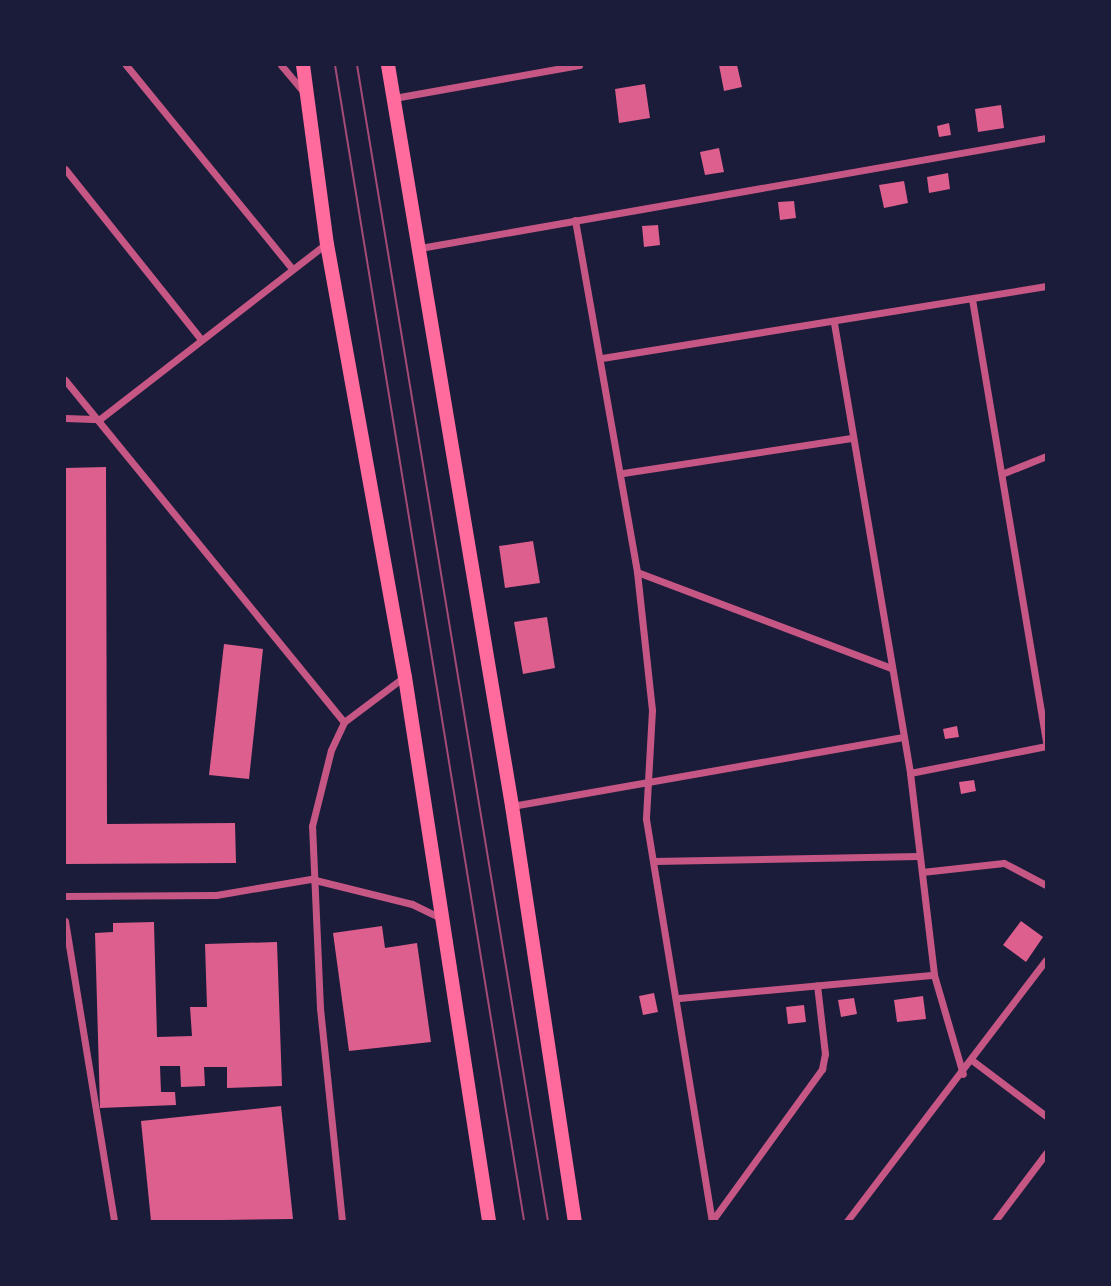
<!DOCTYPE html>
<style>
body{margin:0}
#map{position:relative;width:1111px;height:1286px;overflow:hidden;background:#1b1b3a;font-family:"Archivo Narrow",sans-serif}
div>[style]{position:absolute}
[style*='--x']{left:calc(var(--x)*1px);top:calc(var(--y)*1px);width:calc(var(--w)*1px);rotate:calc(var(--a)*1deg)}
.building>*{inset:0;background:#dd5f8e}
.minor>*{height:7px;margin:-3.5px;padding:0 3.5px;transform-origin:3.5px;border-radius:3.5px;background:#c65784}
.secondary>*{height:14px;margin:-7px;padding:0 7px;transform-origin:7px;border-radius:7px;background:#ff6b9d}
.tram>*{height:2px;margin:-1px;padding:0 1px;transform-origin:1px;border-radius:1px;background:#a44b75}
span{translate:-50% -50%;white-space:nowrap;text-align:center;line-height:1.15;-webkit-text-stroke:5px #1b1b3a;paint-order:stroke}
.frame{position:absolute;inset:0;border:66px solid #1b1b3a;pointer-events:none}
</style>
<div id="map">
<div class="building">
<i style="clip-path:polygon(719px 65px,737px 65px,742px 87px,724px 91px)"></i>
<i style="clip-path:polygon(645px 84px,650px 118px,619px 123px,615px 89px)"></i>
<i style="clip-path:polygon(1001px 105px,1004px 128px,978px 132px,975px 109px)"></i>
<i style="clip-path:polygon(949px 123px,951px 135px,939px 137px,937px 126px)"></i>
<i style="clip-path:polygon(719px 148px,724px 172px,705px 175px,700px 152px)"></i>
<i style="clip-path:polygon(948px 173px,950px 189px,929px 193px,927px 177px)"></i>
<i style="clip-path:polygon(904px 181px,908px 203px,884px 208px,879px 185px)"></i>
<i style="clip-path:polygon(794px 201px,796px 218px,780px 220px,778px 202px)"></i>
<i style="clip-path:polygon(658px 225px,660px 245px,644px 247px,642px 226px)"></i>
<i style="clip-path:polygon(106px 467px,107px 824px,235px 823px,236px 863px,65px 864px,65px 468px)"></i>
<i style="clip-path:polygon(533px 541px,540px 583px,505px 588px,499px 546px)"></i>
<i style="clip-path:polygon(547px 617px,555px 668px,523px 674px,514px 622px)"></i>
<i style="clip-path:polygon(224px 644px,263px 649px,249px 779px,209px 775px)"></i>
<i style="clip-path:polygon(957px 726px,959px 737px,945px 739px,943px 729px)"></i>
<i style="clip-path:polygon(974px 780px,976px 791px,961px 794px,959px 782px)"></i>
<i style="clip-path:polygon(1021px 921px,1043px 937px,1026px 962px,1003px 945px)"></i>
<i style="clip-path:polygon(154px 922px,157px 1037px,192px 1036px,190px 1007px,207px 1007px,205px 944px,277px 942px,282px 1086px,227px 1088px,227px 1067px,204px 1067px,205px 1086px,181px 1087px,180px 1066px,160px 1066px,161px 1092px,175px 1092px,176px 1105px,100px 1108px,95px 933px,113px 932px,113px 923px)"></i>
<i style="clip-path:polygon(382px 926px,385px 948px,417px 943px,431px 1042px,349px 1051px,333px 933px)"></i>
<i style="clip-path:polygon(654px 993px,658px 1012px,643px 1015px,639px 996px)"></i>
<i style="clip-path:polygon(923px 996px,926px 1019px,897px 1022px,894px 1000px)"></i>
<i style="clip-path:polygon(854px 998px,857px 1014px,841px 1017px,838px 1000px)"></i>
<i style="clip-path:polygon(804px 1005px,806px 1022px,788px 1024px,786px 1007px)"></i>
<i style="clip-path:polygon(281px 1106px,293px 1219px,151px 1221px,141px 1121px)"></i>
</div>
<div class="minor">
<i style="--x:126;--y:65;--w:261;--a:50.8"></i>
<i style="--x:281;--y:65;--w:34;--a:50"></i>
<i style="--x:394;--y:98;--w:188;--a:-10.1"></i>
<i style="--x:65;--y:169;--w:216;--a:51.4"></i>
<i style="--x:575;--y:220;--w:357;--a:80"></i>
<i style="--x:637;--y:572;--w:139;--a:83.8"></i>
<i style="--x:652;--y:710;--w:109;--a:93.2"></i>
<i style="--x:646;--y:819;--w:407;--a:80.7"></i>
<i style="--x:420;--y:248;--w:636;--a:-9.97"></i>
<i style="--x:972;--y:299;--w:449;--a:80.5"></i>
<i style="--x:834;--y:323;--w:456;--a:80.4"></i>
<i style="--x:910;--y:773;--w:203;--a:83.2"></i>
<i style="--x:934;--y:975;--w:103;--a:73.7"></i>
<i style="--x:602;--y:358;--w:450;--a:-9.2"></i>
<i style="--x:65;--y:380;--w:441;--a:50.8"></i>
<i style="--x:65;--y:418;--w:35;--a:2"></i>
<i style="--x:100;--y:419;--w:286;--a:-37.8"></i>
<i style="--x:623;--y:473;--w:231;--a:-8.7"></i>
<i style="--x:1004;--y:473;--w:45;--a:-22"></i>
<i style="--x:637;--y:572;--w:272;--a:20.7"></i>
<i style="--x:910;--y:773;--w:139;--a:-11.2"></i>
<i style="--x:512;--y:806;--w:397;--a:-10"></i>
<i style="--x:653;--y:861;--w:266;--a:-1.1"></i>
<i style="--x:922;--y:872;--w:82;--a:-6.3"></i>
<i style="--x:1004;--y:863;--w:47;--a:27.6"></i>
<i style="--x:65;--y:896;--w:151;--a:-0.4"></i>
<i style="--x:216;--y:895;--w:96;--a:-9.6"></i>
<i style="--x:311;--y:879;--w:104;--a:13.9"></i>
<i style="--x:412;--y:904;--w:34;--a:26"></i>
<i style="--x:65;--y:921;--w:304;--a:80.7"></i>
<i style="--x:679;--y:998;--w:256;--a:-5.2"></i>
<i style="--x:973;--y:1061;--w:91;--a:37"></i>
<i style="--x:342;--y:1221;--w:214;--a:-95.9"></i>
<i style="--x:320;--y:1008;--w:182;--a:-92.5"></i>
<i style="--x:312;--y:826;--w:78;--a:-76"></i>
<i style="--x:331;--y:750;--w:31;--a:-65"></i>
<i style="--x:344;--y:722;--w:75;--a:-36.9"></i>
<i style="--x:712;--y:1221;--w:188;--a:-54.1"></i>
<i style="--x:822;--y:1069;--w:15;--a:-79"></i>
<i style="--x:825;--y:1054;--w:69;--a:-96.6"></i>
<i style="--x:847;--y:1221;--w:328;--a:-52.7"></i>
<i style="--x:995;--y:1221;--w:85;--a:-53.1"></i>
</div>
<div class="secondary">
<i style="--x:303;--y:65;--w:181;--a:82.4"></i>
<i style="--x:327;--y:244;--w:440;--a:79.8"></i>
<i style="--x:405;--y:677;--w:550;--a:81.22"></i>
<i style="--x:388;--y:65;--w:751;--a:80.5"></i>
<i style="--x:512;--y:806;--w:420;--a:81.4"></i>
</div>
<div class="tram">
<i style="--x:335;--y:65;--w:1171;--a:80.71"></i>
<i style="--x:357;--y:65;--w:1172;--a:80.62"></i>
</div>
<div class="frame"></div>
</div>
